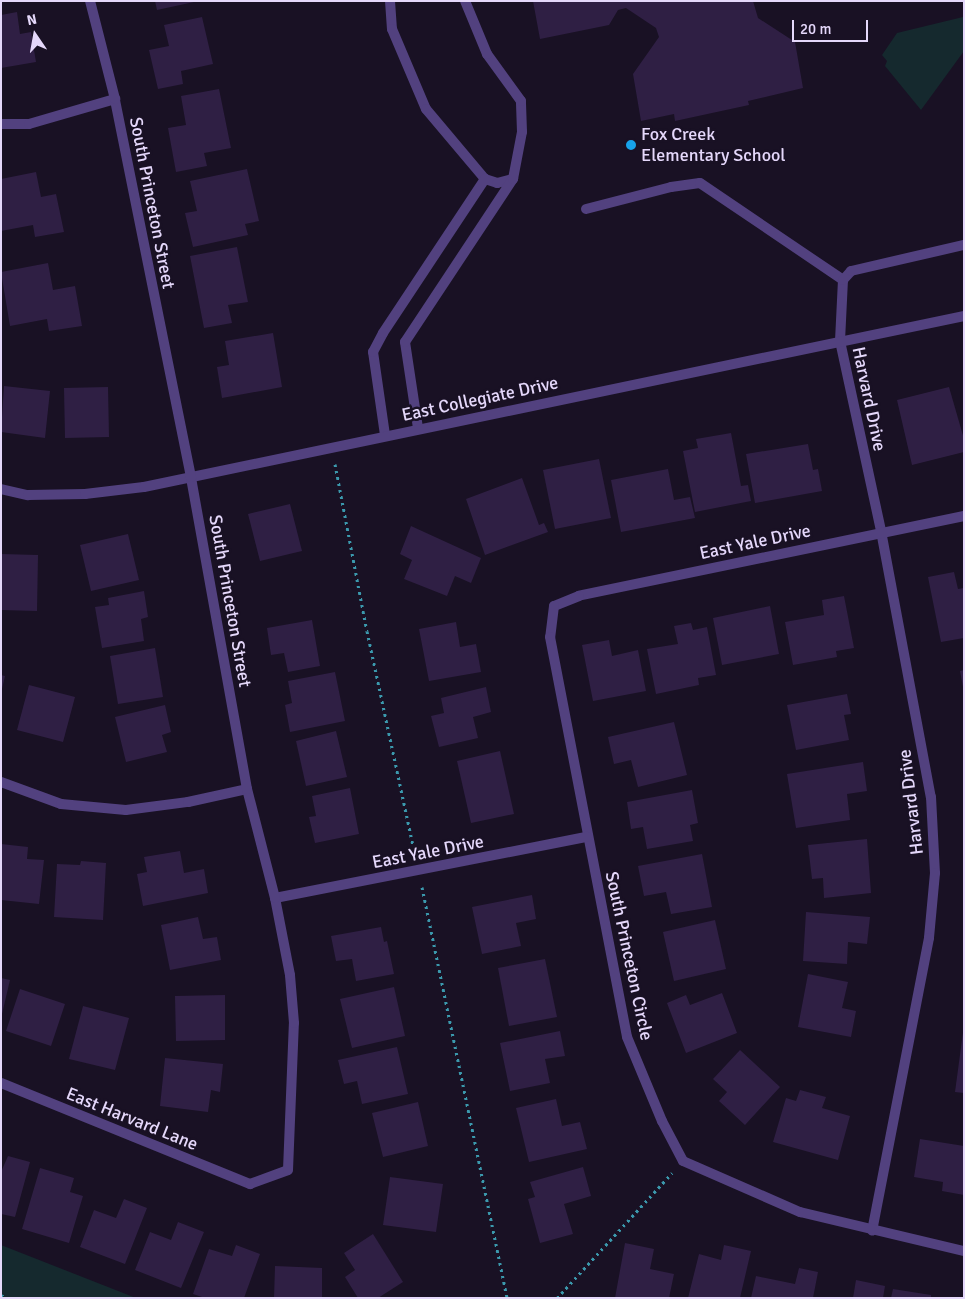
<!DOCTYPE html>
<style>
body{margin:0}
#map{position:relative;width:965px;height:1299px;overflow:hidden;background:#191124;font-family:Signika,sans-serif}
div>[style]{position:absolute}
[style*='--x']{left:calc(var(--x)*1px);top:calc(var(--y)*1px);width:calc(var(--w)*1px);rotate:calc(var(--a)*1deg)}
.green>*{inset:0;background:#15292e}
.building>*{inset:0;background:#2f1f44}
.path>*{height:3px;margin-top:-1.5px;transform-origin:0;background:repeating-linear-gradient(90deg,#3b99ad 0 2.5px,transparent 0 6.5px)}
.lane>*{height:10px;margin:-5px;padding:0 5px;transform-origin:5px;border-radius:5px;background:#52417f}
.street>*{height:10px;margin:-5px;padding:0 5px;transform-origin:5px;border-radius:5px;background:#52417f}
.dots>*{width:14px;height:14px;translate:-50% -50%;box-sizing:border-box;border:2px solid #191124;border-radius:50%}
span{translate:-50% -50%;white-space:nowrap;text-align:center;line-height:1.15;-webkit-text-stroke:5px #191124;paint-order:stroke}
.poi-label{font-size:18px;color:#e5d8fb}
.left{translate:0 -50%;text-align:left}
.street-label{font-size:18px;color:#e5d8fb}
.frame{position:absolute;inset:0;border:2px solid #e5d8fb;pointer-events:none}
.north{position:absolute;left:10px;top:10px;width:50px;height:50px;-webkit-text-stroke:4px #191124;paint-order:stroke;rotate:348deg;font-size:14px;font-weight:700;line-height:20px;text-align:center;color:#e5d8fb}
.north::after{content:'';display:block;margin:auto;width:18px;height:22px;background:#e5d8fb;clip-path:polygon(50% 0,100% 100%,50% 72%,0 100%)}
.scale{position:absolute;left:792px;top:20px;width:76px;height:22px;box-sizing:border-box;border:2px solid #e5d8fb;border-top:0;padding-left:6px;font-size:15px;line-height:18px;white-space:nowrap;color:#e5d8fb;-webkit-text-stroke:4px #191124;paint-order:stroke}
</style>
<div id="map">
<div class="green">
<i style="clip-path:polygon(963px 17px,964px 51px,921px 110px,885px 66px,887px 61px,882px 55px,897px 33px)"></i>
<i style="clip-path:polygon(1px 1245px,136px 1298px,1px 1298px)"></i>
</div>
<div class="building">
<i style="clip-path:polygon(155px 1px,194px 1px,194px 2px,157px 10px)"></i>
<i style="clip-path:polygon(533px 1px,753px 1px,758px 18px,795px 42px,803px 88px,748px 101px,749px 105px,675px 121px,674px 114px,641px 121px,633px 74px,659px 37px,656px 28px,626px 8px,618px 10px,609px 25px,540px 39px)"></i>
<i style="clip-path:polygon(17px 12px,20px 34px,31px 32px,36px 62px,1px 68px,1px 15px)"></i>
<i style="clip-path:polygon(202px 17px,213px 64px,181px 71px,183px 84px,158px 89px,149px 50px,169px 46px,164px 25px)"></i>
<i style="clip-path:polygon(219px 89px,231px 148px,204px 153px,207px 166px,176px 172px,168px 128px,186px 125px,181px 96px)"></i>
<i style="clip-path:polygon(247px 169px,259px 221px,245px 224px,248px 235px,193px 247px,185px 213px,197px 211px,190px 181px)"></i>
<i style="clip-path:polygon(36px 172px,41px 197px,56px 194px,64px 232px,35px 237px,33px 225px,1px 231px,1px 179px)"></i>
<i style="clip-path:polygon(237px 247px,248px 302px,228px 305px,232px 323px,204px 328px,190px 256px)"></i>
<i style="clip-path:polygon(48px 263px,53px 290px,75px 286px,82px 326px,49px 331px,47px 319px,10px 326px,1px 272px)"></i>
<i style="clip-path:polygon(273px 333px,282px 387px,222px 398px,217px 367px,229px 365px,225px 341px)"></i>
<i style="clip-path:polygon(4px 386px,50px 391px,45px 438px,1px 432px)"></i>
<i style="clip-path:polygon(108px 387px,109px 437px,65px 438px,64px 388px)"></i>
<i style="clip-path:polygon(949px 387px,964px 439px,964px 452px,912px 465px,897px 400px)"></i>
<i style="clip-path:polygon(731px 433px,741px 486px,748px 485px,751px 501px,695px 512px,683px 451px,698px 448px,696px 439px)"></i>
<i style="clip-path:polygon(808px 444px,813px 470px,818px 469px,822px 491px,755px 503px,746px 454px)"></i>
<i style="clip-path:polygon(599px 459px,611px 518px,555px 529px,543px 470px)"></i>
<i style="clip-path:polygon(668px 469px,674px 500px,690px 497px,695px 518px,621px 532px,611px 480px)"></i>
<i style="clip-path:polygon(522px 478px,539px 525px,544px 523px,548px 532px,485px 555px,466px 499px)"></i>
<i style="clip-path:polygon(290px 504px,302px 551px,260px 561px,248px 514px)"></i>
<i style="clip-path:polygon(411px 526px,481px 558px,471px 583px,455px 576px,447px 596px,404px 579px,412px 560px,400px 554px)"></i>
<i style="clip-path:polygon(128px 534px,139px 580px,91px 591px,80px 545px)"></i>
<i style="clip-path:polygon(1px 554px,38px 555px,37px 611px,1px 610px)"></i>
<i style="clip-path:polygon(954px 572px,958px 589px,964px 588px,964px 638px,941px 642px,928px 577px)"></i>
<i style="clip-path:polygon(144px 591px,148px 617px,141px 619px,144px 641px,102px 648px,95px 607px,109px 605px,108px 598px)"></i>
<i style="clip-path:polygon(844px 596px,854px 648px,836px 651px,837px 657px,793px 665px,785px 622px,824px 615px,822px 600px)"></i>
<i style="clip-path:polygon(770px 606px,779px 654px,722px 665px,713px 618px)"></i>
<i style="clip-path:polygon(312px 620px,320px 666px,288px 672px,284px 653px,271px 655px,267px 628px)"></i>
<i style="clip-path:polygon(456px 622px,460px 647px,476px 644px,481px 672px,429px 681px,419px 629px)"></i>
<i style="clip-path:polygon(691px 623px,693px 630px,707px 627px,716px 675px,698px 678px,699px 685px,656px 694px,647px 649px,678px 644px,674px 626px)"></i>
<i style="clip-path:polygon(609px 640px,612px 656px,638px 650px,646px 691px,593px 701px,582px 645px)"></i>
<i style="clip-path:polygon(155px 648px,163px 697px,118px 704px,110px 656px)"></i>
<i style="clip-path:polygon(964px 670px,964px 687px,963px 687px,960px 671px)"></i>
<i style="clip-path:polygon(335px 672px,345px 721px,290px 732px,285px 705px,292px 703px,288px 681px)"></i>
<i style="clip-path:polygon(1px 675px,5px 676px,2px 689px,1px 689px)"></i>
<i style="clip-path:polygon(29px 685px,75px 697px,63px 742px,17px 730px)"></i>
<i style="clip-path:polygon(486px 687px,491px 712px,473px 717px,478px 738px,439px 747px,431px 716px,444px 713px,441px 698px)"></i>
<i style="clip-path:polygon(847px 694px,851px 714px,844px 715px,849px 740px,796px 750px,787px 705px)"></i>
<i style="clip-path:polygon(165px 705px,171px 732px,162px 735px,167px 752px,126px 762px,115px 717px)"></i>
<i style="clip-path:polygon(674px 722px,687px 775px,638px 787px,631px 760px,614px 764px,608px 737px)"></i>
<i style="clip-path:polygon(336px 731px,347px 777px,306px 786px,296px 741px)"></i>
<i style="clip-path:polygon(500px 751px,514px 814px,471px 823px,457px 761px)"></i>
<i style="clip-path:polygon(863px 762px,867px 791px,847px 794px,850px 820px,796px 828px,787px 774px)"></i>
<i style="clip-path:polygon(350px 788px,359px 834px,315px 843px,309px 817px,316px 816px,312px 796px)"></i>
<i style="clip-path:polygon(692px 790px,698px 823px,690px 825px,693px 841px,647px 849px,643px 827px,631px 829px,627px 802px)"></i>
<i style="clip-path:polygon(867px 839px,871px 893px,824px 898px,823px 878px,812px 879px,808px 845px)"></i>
<i style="clip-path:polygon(1px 844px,28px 847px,27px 859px,44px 860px,39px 904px,1px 900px)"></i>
<i style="clip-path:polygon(180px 851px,184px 873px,204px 869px,208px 893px,143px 906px,137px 874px,147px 872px,144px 857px)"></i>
<i style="clip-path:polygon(702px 854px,712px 907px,671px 914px,666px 892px,644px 896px,638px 866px)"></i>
<i style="clip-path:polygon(81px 861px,106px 863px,103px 920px,54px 917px,57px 864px,80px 865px)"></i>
<i style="clip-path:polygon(532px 895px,536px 919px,516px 923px,521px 946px,482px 954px,472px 907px)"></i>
<i style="clip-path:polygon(806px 912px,870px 917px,867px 944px,848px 942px,847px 964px,803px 961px)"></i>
<i style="clip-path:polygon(198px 917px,203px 939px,217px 937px,221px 960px,170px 970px,161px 925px)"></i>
<i style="clip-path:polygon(715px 920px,726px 969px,674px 981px,663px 932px)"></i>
<i style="clip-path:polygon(381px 927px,384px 942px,387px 941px,394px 974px,356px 981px,352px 959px,336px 961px,331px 936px)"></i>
<i style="clip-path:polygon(545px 959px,557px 1017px,509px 1026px,498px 968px)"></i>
<i style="clip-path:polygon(808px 974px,848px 982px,842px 1008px,856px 1011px,851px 1037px,798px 1027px)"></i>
<i style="clip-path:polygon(1px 978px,10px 980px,2px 1014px,1px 1013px)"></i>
<i style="clip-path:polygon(394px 987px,405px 1036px,352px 1048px,340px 999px)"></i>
<i style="clip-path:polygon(20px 989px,65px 1004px,51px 1046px,6px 1031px)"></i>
<i style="clip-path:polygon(722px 993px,737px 1033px,686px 1053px,667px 1003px,686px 995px,690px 1005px)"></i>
<i style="clip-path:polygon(225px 995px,225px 1040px,176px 1041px,175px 996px)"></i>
<i style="clip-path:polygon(83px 1006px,129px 1018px,115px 1070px,69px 1059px)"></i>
<i style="clip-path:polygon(964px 1025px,964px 1093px,955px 1092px)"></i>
<i style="clip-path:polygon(560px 1031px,565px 1056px,545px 1059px,550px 1083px,510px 1091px,500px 1043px)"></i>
<i style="clip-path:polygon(397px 1047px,408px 1094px,362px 1104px,357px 1081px,344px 1084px,338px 1060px)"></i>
<i style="clip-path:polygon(740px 1050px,780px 1087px,745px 1125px,719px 1101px,727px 1092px,713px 1079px)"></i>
<i style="clip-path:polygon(165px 1058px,223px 1064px,220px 1092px,211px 1090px,208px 1112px,160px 1106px)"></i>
<i style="clip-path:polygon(800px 1090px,826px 1097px,822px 1108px,850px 1116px,838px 1160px,773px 1142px,786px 1098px,796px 1101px)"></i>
<i style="clip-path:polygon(556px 1099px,562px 1126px,580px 1122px,587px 1149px,529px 1162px,516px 1108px)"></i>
<i style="clip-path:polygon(418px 1102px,428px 1146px,383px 1157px,372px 1113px)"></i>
<i style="clip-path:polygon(920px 1139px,964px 1146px,964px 1195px,942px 1191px,943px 1182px,914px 1177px)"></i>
<i style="clip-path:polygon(8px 1156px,30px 1162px,15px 1217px,1px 1214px,1px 1172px)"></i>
<i style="clip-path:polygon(583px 1167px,591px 1196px,564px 1204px,573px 1234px,540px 1243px,528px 1199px,535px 1197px,530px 1182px)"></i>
<i style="clip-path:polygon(40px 1168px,74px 1178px,70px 1192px,83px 1196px,69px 1243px,22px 1229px)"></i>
<i style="clip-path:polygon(390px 1177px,443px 1184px,436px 1232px,383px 1225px)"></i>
<i style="clip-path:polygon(124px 1199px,147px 1208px,125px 1264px,80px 1247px,94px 1210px,116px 1218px)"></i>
<i style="clip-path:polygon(178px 1222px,204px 1232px,181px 1288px,135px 1270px,150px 1232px,171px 1240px)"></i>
<i style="clip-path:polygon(373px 1234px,403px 1282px,378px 1298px,358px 1298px,345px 1277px,355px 1270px,344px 1253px)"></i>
<i style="clip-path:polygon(625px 1243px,654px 1249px,650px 1269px,674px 1274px,669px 1298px,615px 1298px)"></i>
<i style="clip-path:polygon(236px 1245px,260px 1254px,244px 1298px,205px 1298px,193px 1294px,209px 1249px,232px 1256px)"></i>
<i style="clip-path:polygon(724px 1245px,751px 1251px,740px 1298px,688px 1298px,699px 1254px,721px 1260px)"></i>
<i style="clip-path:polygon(275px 1266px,322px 1268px,322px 1298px,274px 1298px)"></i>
<i style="clip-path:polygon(799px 1268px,818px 1272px,813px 1298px,751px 1298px,756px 1276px,795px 1284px)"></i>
<i style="clip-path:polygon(856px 1280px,885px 1286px,883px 1298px,853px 1298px)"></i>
<i style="clip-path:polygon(893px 1289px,931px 1295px,931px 1298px,891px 1298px)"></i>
</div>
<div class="path">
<i style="--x:335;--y:464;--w:170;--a:79.2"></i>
<i style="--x:367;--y:631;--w:228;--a:77.9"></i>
<i style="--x:422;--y:887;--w:420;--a:78.3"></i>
<i style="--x:1;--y:1295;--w:7;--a:27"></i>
<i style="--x:557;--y:1298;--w:170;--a:-47.4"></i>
</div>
<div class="lane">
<i style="--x:390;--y:1;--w:28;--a:86"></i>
<i style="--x:392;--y:29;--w:87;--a:67"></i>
<i style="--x:426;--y:109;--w:92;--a:49.9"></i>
<i style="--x:485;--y:179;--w:13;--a:18"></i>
<i style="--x:497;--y:183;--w:16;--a:-14"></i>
<i style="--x:586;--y:209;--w:88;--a:-14.5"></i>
<i style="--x:671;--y:187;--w:29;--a:-8"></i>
<i style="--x:700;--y:183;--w:173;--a:34.1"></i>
<i style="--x:840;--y:341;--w:61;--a:-87.2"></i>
<i style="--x:843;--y:280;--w:12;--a:-48"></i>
<i style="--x:851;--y:271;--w:116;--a:-13"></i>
<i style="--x:418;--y:428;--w:87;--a:-98.6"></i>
<i style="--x:405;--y:342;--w:196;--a:-56.5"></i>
<i style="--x:513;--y:179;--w:48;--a:-79.2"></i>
<i style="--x:522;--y:132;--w:31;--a:-92"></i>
<i style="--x:521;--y:101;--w:58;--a:-125.9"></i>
<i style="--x:487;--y:54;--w:57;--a:-112.5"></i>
<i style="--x:385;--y:435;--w:84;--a:-98.2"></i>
<i style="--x:373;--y:352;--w:21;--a:-62"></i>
<i style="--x:383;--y:333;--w:185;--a:-56.5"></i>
</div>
<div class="street">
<i style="--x:1;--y:124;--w:28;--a:0"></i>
<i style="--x:29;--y:124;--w:90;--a:-16.2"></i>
<i style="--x:840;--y:341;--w:194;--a:77.8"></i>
<i style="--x:881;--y:531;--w:271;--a:79.4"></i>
<i style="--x:931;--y:797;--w:76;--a:87"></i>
<i style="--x:935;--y:873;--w:65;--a:95.3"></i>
<i style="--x:929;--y:938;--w:298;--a:101"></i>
<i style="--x:1;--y:489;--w:28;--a:13"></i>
<i style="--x:28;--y:495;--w:57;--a:-1"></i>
<i style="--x:85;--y:494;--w:59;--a:-6.8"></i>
<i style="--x:144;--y:487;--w:838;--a:-11.78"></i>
<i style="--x:964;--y:516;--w:393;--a:168.3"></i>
<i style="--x:579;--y:596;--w:27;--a:158"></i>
<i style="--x:554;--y:606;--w:31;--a:97"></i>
<i style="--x:550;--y:637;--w:407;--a:79.1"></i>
<i style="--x:627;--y:1037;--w:91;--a:67.4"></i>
<i style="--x:662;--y:1121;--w:45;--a:62.3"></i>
<i style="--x:683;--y:1161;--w:128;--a:23.6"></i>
<i style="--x:800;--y:1212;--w:169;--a:13.4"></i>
<i style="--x:1;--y:782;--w:64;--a:20.1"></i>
<i style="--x:61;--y:804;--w:65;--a:5.3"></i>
<i style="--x:126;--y:810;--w:63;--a:-7.4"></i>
<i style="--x:188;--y:802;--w:60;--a:-12.4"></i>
<i style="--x:275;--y:898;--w:318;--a:-11.1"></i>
<i style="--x:1;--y:1083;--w:269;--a:22.1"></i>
<i style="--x:250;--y:1184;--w:40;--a:-20.2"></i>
<i style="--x:288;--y:1170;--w:147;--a:-87.7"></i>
<i style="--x:294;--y:1023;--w:48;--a:-94.8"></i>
<i style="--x:290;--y:975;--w:78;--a:-101"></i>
<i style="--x:275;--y:898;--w:113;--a:-104.4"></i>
<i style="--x:247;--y:789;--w:317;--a:-100.2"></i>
<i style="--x:191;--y:477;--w:386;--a:-101.4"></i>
<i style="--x:115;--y:99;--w:101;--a:-104.3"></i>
</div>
<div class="dots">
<i style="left:631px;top:145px;background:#17a2e9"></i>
</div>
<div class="poi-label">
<span class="left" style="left:641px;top:145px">Fox Creek<br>Elementary School</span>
</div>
<div class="street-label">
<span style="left:152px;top:203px;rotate:79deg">South Princeton Street</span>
<span style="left:480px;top:399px;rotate:-12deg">East Collegiate Drive</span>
<span style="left:869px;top:399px;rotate:78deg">Harvard Drive</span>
<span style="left:755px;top:542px;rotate:-12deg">East Yale Drive</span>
<span style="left:230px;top:601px;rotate:80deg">South Princeton Street</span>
<span style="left:911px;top:802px;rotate:-97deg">Harvard Drive</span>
<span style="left:428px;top:852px;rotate:-11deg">East Yale Drive</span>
<span style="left:629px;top:956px;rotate:78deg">South Princeton Circle</span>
<span style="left:132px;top:1119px;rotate:22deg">East Harvard Lane</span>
</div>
<div class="frame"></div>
<div class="north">N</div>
<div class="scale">20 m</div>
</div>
